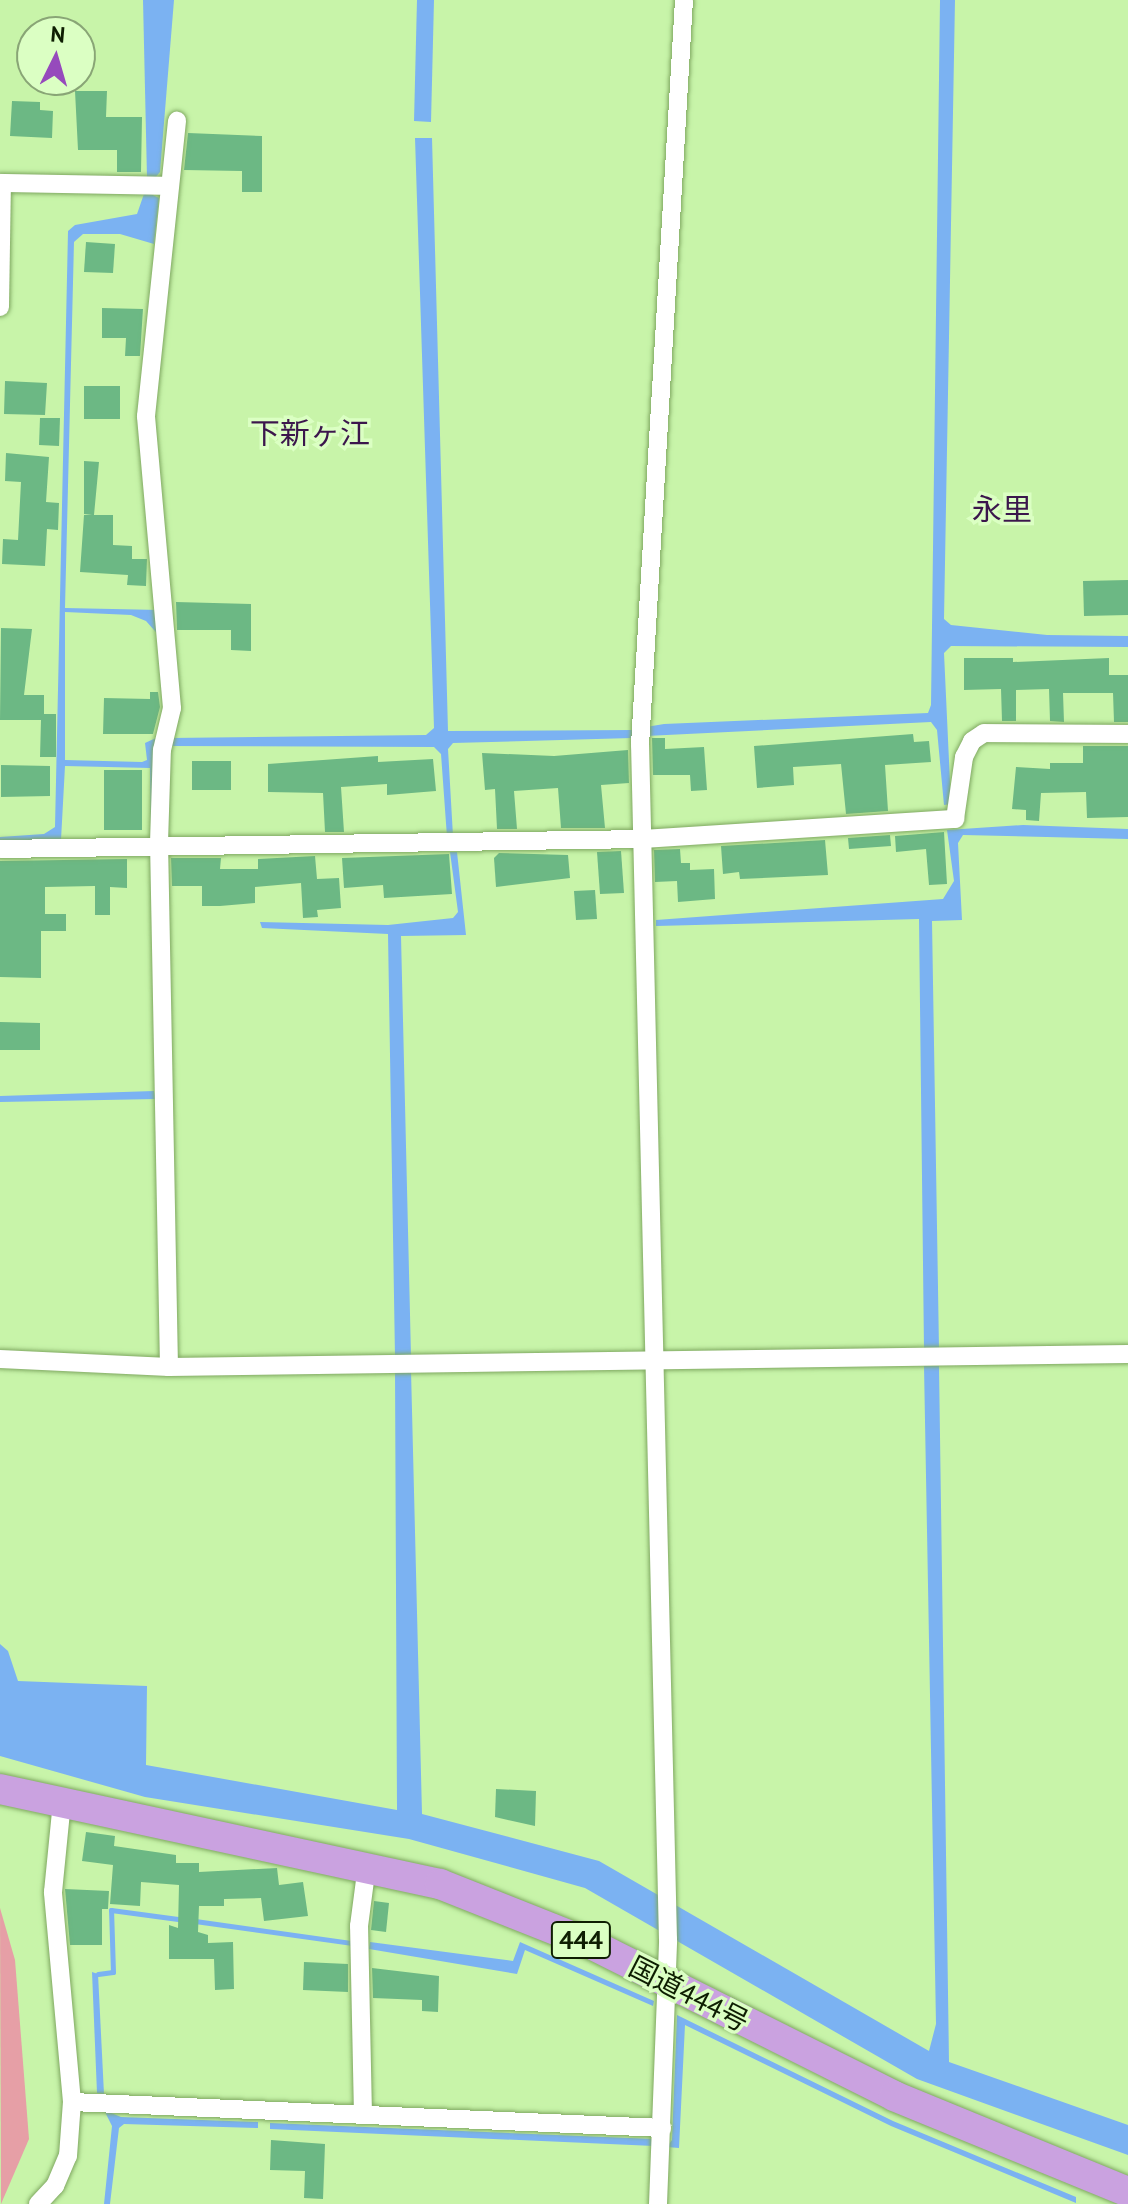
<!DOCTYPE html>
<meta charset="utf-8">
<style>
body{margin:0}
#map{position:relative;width:1128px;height:2204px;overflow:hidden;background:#c8f4a9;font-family:"PT Sans","Noto Sans JP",sans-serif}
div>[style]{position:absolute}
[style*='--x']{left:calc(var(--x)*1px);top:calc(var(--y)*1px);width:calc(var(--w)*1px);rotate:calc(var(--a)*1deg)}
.green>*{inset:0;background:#e69fa6}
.water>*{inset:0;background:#7bb2f2}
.stream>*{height:5px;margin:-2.5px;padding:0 2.5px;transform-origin:2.5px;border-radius:2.5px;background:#7bb2f2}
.building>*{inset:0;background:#6cb884}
.roads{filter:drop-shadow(0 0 2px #7fa861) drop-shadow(0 0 2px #7fa861)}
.minor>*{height:18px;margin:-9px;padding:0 9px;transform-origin:9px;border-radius:9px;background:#fff}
.trunk>*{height:30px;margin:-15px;padding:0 15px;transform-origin:15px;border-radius:15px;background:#caa2e0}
span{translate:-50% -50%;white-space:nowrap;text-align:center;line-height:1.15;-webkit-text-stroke:7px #dbffc3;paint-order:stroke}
.shield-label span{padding:2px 6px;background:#dbffc3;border:2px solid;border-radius:6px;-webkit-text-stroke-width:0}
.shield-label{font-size:26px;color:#0e1e02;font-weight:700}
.street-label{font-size:28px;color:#0e1e02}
.neighbourhood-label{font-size:30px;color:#3b164c}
.north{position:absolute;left:16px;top:16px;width:80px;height:80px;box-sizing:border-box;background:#dbffc3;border:2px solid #89a576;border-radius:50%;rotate:5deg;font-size:22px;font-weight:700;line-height:32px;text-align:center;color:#0e1e02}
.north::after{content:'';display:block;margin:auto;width:28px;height:36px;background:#964abc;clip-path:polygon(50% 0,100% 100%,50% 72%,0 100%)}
</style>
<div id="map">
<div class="green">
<i style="clip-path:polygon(0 1908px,15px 1960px,29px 2139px,1px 2204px)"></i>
</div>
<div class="water">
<i style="clip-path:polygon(143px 0,174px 0,160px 172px,155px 178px,147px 178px)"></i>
<i style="clip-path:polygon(417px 0,434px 0,431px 122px,414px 121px)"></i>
<i style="clip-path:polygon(940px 0,955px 0,944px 619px,951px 625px,1047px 635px,1128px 636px,1128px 647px,951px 646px,944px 653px,951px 804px,944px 805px,937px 730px,931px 722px,646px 736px,646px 727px,664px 724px,928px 713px,931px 705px)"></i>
<i style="clip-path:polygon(415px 138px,432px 138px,448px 731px,634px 730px,632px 738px,453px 743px,448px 749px,453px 836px,447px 837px,441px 754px,434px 747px,169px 746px,170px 738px,426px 735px,434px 728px)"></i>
<i style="clip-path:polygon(145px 191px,159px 198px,154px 244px,120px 234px,83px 234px,74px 242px,65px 608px,160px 610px,162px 639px,146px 621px,131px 615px,65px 612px,65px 760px,142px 762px,147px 760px,145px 743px,158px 737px,151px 834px,150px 768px,65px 766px,61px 840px,0 843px,0 837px,44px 834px,55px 827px,68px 231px,75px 225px,137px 214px)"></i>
<i style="clip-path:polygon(1023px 825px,1128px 829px,1128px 839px,963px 835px,958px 843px,962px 920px,932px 921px,939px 1349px,924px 1350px,919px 919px,656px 926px,656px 920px,943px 899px,954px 881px,947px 830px)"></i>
<i style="clip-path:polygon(450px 852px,457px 852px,466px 935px,401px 936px,411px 1356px,395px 1357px,388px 934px,262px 928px,260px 922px,388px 925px,453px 918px,458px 912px)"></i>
<i style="clip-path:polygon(154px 1091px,156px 1099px,0 1102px,0 1096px)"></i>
<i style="clip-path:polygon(924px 1366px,939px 1366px,949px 2062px,1128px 2125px,1128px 2155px,917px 2079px,585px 1888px,409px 1839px,145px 1797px,0 1756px,0 1644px,8px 1651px,18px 1681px,147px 1686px,146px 1765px,397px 1810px,395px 1371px,411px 1370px,422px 1814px,599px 1861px,929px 2051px,936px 2024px)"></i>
<i style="clip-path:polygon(370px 1942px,513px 1961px,520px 1942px,654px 2001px,653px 2006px,525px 1950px,517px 1974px,369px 1949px)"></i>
<i style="clip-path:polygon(92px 1972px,98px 1974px,104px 2094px,97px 2093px)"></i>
<i style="clip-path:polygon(677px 2015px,893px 2121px,1076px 2197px,1076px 2203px,891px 2126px,685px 2025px,679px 2148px,667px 2147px,672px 2140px)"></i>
<i style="clip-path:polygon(104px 2110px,121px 2117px,258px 2122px,258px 2128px,124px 2124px,119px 2128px,110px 2204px,104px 2204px,112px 2126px)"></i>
<i style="clip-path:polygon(270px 2123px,654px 2139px,654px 2146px,270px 2129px)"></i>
</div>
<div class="stream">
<i style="--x:195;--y:1921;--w:159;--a:8"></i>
<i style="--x:98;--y:1974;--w:15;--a:-8"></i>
<i style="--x:113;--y:1972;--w:62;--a:-91.8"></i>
<i style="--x:111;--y:1910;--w:75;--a:7.7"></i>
</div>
<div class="building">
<i style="clip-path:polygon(75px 91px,107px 91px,106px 117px,142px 117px,141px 172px,117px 172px,117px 150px,78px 150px)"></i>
<i style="clip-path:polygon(12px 101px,40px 102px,40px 110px,53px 111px,52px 138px,10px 136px)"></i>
<i style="clip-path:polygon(188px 133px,262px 136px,262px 192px,242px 192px,242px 171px,184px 170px)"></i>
<i style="clip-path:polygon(86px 242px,115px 244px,113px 273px,84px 272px)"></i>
<i style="clip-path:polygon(102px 308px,143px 309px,140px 356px,125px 356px,126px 338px,102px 338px)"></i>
<i style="clip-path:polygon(5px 381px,47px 383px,45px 415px,4px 414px)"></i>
<i style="clip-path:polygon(84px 386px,120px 386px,120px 419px,84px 419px)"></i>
<i style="clip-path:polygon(40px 418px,60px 418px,59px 446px,39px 445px)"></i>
<i style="clip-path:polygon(6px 453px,49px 457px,46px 502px,59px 503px,58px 530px,47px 529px,45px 566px,2px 564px,3px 539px,18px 540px,21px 482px,5px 481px)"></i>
<i style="clip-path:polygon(84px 461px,99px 462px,94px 515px,113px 515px,113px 545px,132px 546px,132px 559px,147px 559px,146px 586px,127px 585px,128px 575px,80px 572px,84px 515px,92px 515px,84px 514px)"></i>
<i style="clip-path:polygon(1128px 580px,1128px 615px,1084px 616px,1083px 581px)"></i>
<i style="clip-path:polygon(176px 602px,251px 604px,251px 651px,231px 650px,231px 630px,177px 630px)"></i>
<i style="clip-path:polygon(1px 628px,32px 629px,24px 695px,44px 695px,44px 714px,56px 714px,56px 757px,40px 757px,41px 720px,0 720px)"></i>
<i style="clip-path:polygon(964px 658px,1013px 658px,1013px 662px,1109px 658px,1109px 675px,1128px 675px,1128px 722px,1114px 722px,1113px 693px,1063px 693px,1064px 722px,1050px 721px,1049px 689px,1016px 690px,1016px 721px,1002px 721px,1001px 689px,964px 690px)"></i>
<i style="clip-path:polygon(150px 692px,158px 692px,160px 707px,153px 734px,103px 734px,104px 698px,150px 699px)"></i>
<i style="clip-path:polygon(913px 734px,914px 742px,929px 741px,931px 762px,885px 765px,888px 811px,846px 814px,841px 764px,793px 767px,794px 785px,757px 788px,754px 746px)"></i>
<i style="clip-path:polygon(652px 738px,665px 738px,665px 749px,704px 747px,707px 790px,691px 791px,690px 775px,653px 775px)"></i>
<i style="clip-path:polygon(1083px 746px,1128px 746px,1128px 817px,1087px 818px,1086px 792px,1041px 793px,1039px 821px,1026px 820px,1026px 810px,1012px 809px,1016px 767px,1050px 769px,1050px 763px,1083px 763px)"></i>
<i style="clip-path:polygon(628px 750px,629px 783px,601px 785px,605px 828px,561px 828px,558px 788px,514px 791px,517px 829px,497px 829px,495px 789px,485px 790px,482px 753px,554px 756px)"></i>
<i style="clip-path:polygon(378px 756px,378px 762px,433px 759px,436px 791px,387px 795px,387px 784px,341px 787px,344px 832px,325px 832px,323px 793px,268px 792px,268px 764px)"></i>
<i style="clip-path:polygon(192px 761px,231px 761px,231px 790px,192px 790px)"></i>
<i style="clip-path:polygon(1px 765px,50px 766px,50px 796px,1px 797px)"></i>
<i style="clip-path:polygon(104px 770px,142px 770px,142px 830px,104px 830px)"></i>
<i style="clip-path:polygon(944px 832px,947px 884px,929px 885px,926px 849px,896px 852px,895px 836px)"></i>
<i style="clip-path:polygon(890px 835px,891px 846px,849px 849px,848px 838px)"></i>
<i style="clip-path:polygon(825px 840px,828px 875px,740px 879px,739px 872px,723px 874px,721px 846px)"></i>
<i style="clip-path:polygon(680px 849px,681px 863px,690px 863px,690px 870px,714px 869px,715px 899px,678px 902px,677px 881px,655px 882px,654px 850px)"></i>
<i style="clip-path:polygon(621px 851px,624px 893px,600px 894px,597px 852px)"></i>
<i style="clip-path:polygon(499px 853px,568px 855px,570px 878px,496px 887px,494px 858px)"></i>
<i style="clip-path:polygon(449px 854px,452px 894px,384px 898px,383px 885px,344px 888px,342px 858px)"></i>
<i style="clip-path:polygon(315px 856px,317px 879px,339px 878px,341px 908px,317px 910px,318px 917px,303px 918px,301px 883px,255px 887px,255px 903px,220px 906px,202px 906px,202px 886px,172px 886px,171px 858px,221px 858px,220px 869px,258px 869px,258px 859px)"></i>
<i style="clip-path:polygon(127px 859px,127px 888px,110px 887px,110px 915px,95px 915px,95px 886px,45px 887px,45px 914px,66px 914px,66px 931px,41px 931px,41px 978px,0 977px,0 861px)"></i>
<i style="clip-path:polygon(595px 890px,597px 919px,576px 920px,574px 891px)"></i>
<i style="clip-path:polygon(0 1022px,40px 1023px,40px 1050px,0 1050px)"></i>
<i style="clip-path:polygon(496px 1789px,536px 1791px,535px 1826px,495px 1817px)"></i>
<i style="clip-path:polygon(86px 1832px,115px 1836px,114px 1846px,176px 1855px,176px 1863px,199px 1863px,199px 1872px,277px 1868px,279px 1885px,303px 1882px,308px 1916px,264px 1921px,261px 1898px,224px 1899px,224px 1906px,199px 1906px,198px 1932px,208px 1935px,208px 1943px,233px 1942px,234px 1989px,215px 1990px,214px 1959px,169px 1959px,169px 1925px,178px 1928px,179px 1885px,141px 1882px,140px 1906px,110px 1904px,113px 1865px,82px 1861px)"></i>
<i style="clip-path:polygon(65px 1889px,109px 1891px,108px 1909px,102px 1909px,102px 1945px,70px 1945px)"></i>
<i style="clip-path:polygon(374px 1901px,389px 1903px,386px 1932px,371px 1930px)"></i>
<i style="clip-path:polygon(304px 1962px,348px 1964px,348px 1992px,303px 1990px)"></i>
<i style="clip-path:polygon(372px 1968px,439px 1976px,438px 2012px,422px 2011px,422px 2000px,373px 1998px)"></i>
<i style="clip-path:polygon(271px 2140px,325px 2144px,323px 2199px,304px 2198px,305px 2171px,270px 2170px)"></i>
</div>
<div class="roads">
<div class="minor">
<i style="--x:0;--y:183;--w:167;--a:1"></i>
<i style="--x:0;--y:307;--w:123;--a:-89.1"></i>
<i style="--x:0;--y:849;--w:644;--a:-0.89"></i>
<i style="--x:644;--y:839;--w:312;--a:-3.7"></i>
<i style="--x:955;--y:819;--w:63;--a:-81.7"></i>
<i style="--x:964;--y:757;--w:18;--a:-63"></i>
<i style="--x:972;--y:741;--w:14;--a:-34"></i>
<i style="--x:984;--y:733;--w:144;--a:0.4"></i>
<i style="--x:0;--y:1359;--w:169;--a:2.7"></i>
<i style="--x:169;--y:1367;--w:959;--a:-0.78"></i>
<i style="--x:169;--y:1367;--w:524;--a:-91.09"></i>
<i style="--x:159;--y:843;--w:93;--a:-88.2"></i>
<i style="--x:162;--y:750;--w:43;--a:-76.6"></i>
<i style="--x:172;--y:708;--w:293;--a:-95.1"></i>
<i style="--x:146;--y:416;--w:297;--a:-84"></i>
<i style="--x:72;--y:2102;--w:591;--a:2.52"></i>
<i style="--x:363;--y:2115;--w:189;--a:-91.2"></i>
<i style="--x:359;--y:1926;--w:62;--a:-82.5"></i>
<i style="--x:38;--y:2204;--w:25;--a:-47"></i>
<i style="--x:55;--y:2186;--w:33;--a:-67"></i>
<i style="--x:68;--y:2156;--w:54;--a:-85.8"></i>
<i style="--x:72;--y:2102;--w:211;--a:-95.2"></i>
<i style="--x:53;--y:1892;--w:90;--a:-84.3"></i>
<i style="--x:658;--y:2204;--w:264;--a:-87.8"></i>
<i style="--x:668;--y:1940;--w:1195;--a:-91.34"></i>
<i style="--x:640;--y:745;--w:746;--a:-86.62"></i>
</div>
<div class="trunk">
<i style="--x:0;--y:1789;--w:450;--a:12.2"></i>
<i style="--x:440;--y:1884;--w:165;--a:21.7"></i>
<i style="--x:593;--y:1945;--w:337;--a:26.6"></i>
<i style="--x:894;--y:2096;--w:253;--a:22.3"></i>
</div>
</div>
<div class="shield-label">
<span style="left:581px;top:1940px">444</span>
</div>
<div class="street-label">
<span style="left:689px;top:1994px;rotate:27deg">国道444号</span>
</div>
<div class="neighbourhood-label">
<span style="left:310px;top:433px">下新ヶ江</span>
<span style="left:1002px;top:509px">永里</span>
</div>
<div class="north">N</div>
</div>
